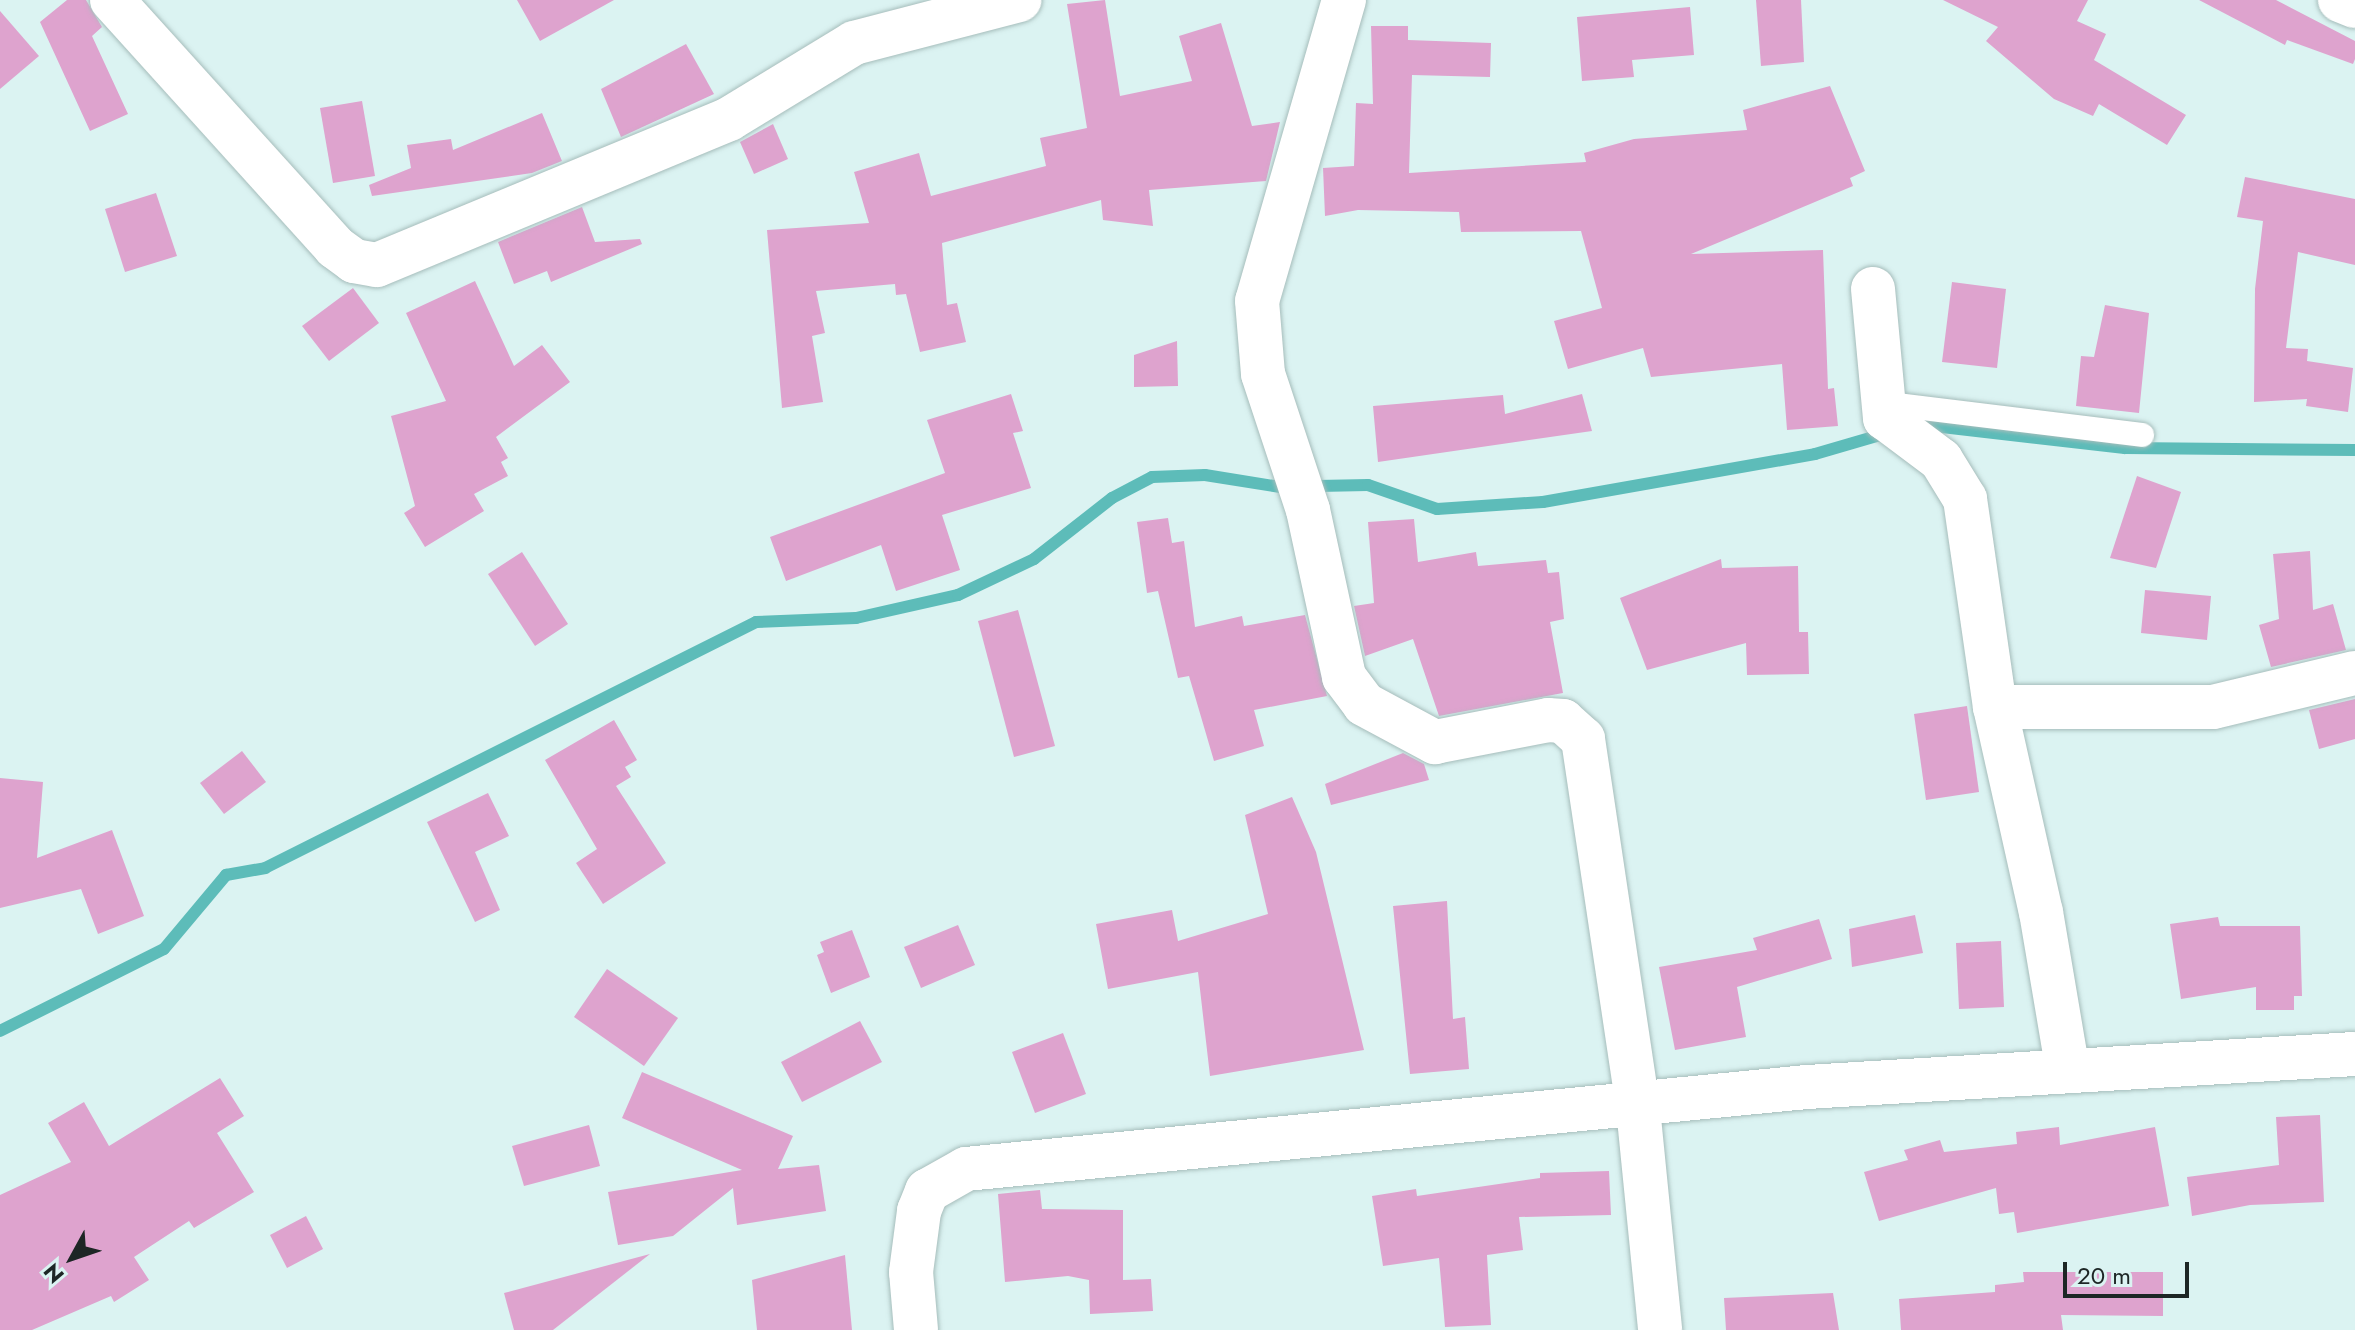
<!DOCTYPE html>
<style>
body{margin:0}
#map{position:relative;width:2355px;height:1330px;overflow:hidden;background:#dbf3f2;font-family:Jost,sans-serif}
div>[style]{position:absolute}
[style*='--x']{left:calc(var(--x)*1px);top:calc(var(--y)*1px);width:calc(var(--w)*1px);rotate:calc(var(--a)*1deg)}
.stream>*{height:12px;margin:-6px;padding:0 6px;transform-origin:6px;border-radius:6px;background:#5dbcb9}
.building>*{inset:0;background:#dea3ce}
.roads{filter:drop-shadow(0 0 2px #a6bdbb) drop-shadow(0 0 2px #a6bdbb)}
.lane>*{height:24px;margin:-12px;padding:0 12px;transform-origin:12px;border-radius:12px;background:#fff}
.street>*{height:44px;margin:-22px;padding:0 22px;transform-origin:22px;border-radius:22px;background:#fff}
span{translate:-50% -50%;white-space:nowrap;text-align:center;line-height:1.15;-webkit-text-stroke:7px #dbf3f2;paint-order:stroke}
.north{position:absolute;left:32px;top:1218px;width:80px;height:80px;-webkit-text-stroke:6px #dbf3f2;paint-order:stroke;rotate:230deg;font-size:22px;font-weight:700;line-height:32px;text-align:center;color:#1d2625}
.north::after{content:'';display:block;margin:auto;width:28px;height:36px;background:#1d2625;clip-path:polygon(50% 0,100% 100%,50% 72%,0 100%)}
.scale{position:absolute;left:2063px;top:1262px;width:126px;height:36px;box-sizing:border-box;border:4px solid #1d2625;border-top:0;padding-left:10px;font-size:24px;line-height:28px;white-space:nowrap;color:#1d2625;-webkit-text-stroke:6px #dbf3f2;paint-order:stroke}
</style>
<div id="map">
<div class="stream">
<i style="--x:1916;--y:424;--w:210;--a:6.6"></i>
<i style="--x:2125;--y:448;--w:230;--a:0.5"></i>
<i style="--x:1318;--y:486;--w:50;--a:-1.1"></i>
<i style="--x:1368;--y:485;--w:73;--a:19.2"></i>
<i style="--x:1437;--y:509;--w:106;--a:-3.8"></i>
<i style="--x:1543;--y:502;--w:276;--a:-10"></i>
<i style="--x:1815;--y:454;--w:75;--a:-16.3"></i>
<i style="--x:0;--y:1031;--w:183;--a:-26.6"></i>
<i style="--x:164;--y:949;--w:97;--a:-50"></i>
<i style="--x:226;--y:875;--w:40;--a:-10"></i>
<i style="--x:265;--y:868;--w:549;--a:-26.61"></i>
<i style="--x:756;--y:622;--w:100;--a:-2.3"></i>
<i style="--x:856;--y:618;--w:105;--a:-12.7"></i>
<i style="--x:958;--y:595;--w:84;--a:-25.3"></i>
<i style="--x:1034;--y:559;--w:99;--a:-38"></i>
<i style="--x:1112;--y:498;--w:45;--a:-27.7"></i>
<i style="--x:1152;--y:477;--w:53;--a:-2.2"></i>
<i style="--x:1205;--y:475;--w:88;--a:9.1"></i>
</div>
<div class="building">
<i style="clip-path:polygon(67px 0,86px 0,102px 27px,92px 36px,128px 114px,90px 131px,40px 22px)"></i>
<i style="clip-path:polygon(517px 0,614px 0,540px 41px)"></i>
<i style="clip-path:polygon(1105px 0,1120px 96px,1192px 81px,1179px 36px,1221px 23px,1252px 126px,1280px 122px,1266px 181px,1149px 190px,1153px 226px,1103px 220px,1101px 200px,942px 243px,947px 305px,957px 303px,966px 342px,920px 352px,906px 294px,896px 295px,895px 284px,816px 291px,825px 333px,812px 336px,823px 402px,782px 408px,767px 230px,869px 223px,854px 172px,919px 153px,931px 196px,1046px 166px,1040px 138px,1087px 128px,1067px 4px)"></i>
<i style="clip-path:polygon(1756px 0,1801px 0,1804px 62px,1761px 66px)"></i>
<i style="clip-path:polygon(1943px 0,2088px 0,2077px 21px,2106px 34px,2094px 60px,2186px 115px,2167px 145px,2099px 104px,2093px 116px,2054px 99px,1986px 41px,1998px 27px)"></i>
<i style="clip-path:polygon(2199px 0,2276px 0,2355px 41px,2355px 59px,2353px 64px,2287px 40px,2285px 45px)"></i>
<i style="clip-path:polygon(1690px 7px,1694px 55px,1632px 60px,1634px 77px,1582px 81px,1577px 17px)"></i>
<i style="clip-path:polygon(0 11px,39px 56px,0 89px)"></i>
<i style="clip-path:polygon(1371px 26px,1408px 26px,1408px 40px,1491px 43px,1490px 77px,1412px 75px,1409px 173px,1586px 162px,1584px 153px,1634px 139px,1747px 130px,1743px 110px,1830px 86px,1865px 171px,1850px 178px,1853px 186px,1691px 254px,1823px 250px,1828px 389px,1834px 388px,1838px 426px,1787px 430px,1782px 364px,1651px 377px,1643px 348px,1568px 369px,1554px 321px,1602px 308px,1581px 231px,1461px 232px,1459px 212px,1358px 210px,1325px 216px,1323px 168px,1354px 166px,1356px 103px,1373px 104px)"></i>
<i style="clip-path:polygon(686px 44px,714px 94px,621px 137px,601px 89px)"></i>
<i style="clip-path:polygon(362px 101px,375px 176px,333px 183px,320px 108px)"></i>
<i style="clip-path:polygon(542px 113px,562px 161px,532px 173px,372px 196px,369px 185px,411px 168px,407px 145px,451px 139px,453px 150px)"></i>
<i style="clip-path:polygon(773px 124px,788px 159px,754px 174px,740px 142px)"></i>
<i style="clip-path:polygon(2245px 177px,2355px 199px,2355px 265px,2298px 252px,2286px 348px,2308px 349px,2307px 361px,2353px 368px,2348px 412px,2306px 406px,2307px 399px,2254px 402px,2255px 289px,2263px 221px,2237px 217px)"></i>
<i style="clip-path:polygon(156px 193px,177px 256px,125px 272px,105px 209px)"></i>
<i style="clip-path:polygon(582px 207px,595px 242px,640px 239px,642px 244px,551px 282px,547px 271px,514px 284px,498px 242px)"></i>
<i style="clip-path:polygon(475px 281px,514px 366px,542px 345px,570px 382px,496px 437px,508px 458px,501px 462px,508px 476px,474px 494px,484px 511px,425px 547px,404px 513px,415px 506px,391px 416px,446px 401px,406px 313px)"></i>
<i style="clip-path:polygon(1952px 282px,2006px 289px,1997px 368px,1942px 362px)"></i>
<i style="clip-path:polygon(353px 288px,379px 323px,329px 361px,302px 326px)"></i>
<i style="clip-path:polygon(2105px 305px,2149px 313px,2139px 413px,2076px 406px,2081px 356px,2094px 357px)"></i>
<i style="clip-path:polygon(1177px 341px,1178px 386px,1134px 387px,1134px 355px)"></i>
<i style="clip-path:polygon(1011px 394px,1023px 431px,1013px 433px,1031px 488px,942px 515px,960px 570px,896px 591px,881px 545px,786px 581px,770px 537px,945px 473px,927px 420px)"></i>
<i style="clip-path:polygon(1582px 394px,1592px 431px,1378px 462px,1373px 406px,1503px 395px,1505px 414px)"></i>
<i style="clip-path:polygon(2137px 476px,2181px 492px,2156px 568px,2110px 558px)"></i>
<i style="clip-path:polygon(1168px 518px,1172px 543px,1184px 541px,1195px 627px,1242px 616px,1244px 626px,1305px 615px,1327px 696px,1254px 710px,1264px 746px,1214px 761px,1189px 676px,1178px 678px,1158px 591px,1147px 593px,1137px 522px)"></i>
<i style="clip-path:polygon(1414px 519px,1418px 562px,1476px 552px,1478px 566px,1546px 560px,1548px 573px,1559px 572px,1564px 619px,1550px 622px,1563px 693px,1439px 716px,1413px 639px,1365px 656px,1354px 606px,1374px 603px,1368px 522px)"></i>
<i style="clip-path:polygon(2310px 551px,2313px 610px,2333px 604px,2346px 650px,2271px 667px,2259px 625px,2279px 619px,2273px 554px)"></i>
<i style="clip-path:polygon(522px 552px,568px 624px,535px 646px,488px 574px)"></i>
<i style="clip-path:polygon(1721px 559px,1722px 568px,1798px 566px,1799px 632px,1808px 632px,1809px 674px,1747px 675px,1746px 643px,1647px 670px,1620px 598px)"></i>
<i style="clip-path:polygon(2145px 590px,2211px 596px,2207px 640px,2141px 633px)"></i>
<i style="clip-path:polygon(1018px 610px,1055px 746px,1014px 757px,978px 621px)"></i>
<i style="clip-path:polygon(2355px 699px,2355px 739px,2319px 749px,2309px 710px)"></i>
<i style="clip-path:polygon(1967px 706px,1979px 792px,1926px 800px,1914px 714px)"></i>
<i style="clip-path:polygon(614px 720px,637px 760px,625px 767px,631px 777px,616px 786px,666px 863px,603px 904px,576px 863px,597px 849px,545px 760px)"></i>
<i style="clip-path:polygon(242px 751px,266px 782px,224px 814px,200px 783px)"></i>
<i style="clip-path:polygon(1403px 753px,1424px 764px,1429px 780px,1331px 805px,1325px 784px)"></i>
<i style="clip-path:polygon(0 778px,43px 782px,37px 858px,112px 830px,144px 916px,98px 934px,81px 889px,0 908px)"></i>
<i style="clip-path:polygon(488px 793px,509px 836px,475px 852px,500px 910px,475px 922px,427px 822px)"></i>
<i style="clip-path:polygon(1292px 797px,1316px 852px,1364px 1050px,1210px 1076px,1198px 972px,1108px 989px,1096px 924px,1172px 910px,1178px 941px,1268px 914px,1245px 815px)"></i>
<i style="clip-path:polygon(1447px 901px,1453px 1019px,1465px 1017px,1469px 1069px,1410px 1074px,1393px 906px)"></i>
<i style="clip-path:polygon(1915px 915px,1923px 953px,1852px 967px,1849px 929px)"></i>
<i style="clip-path:polygon(2218px 917px,2220px 926px,2300px 926px,2302px 996px,2294px 996px,2294px 1010px,2256px 1010px,2256px 987px,2181px 999px,2170px 924px)"></i>
<i style="clip-path:polygon(1819px 919px,1832px 959px,1737px 987px,1746px 1037px,1675px 1050px,1659px 967px,1757px 950px,1753px 938px)"></i>
<i style="clip-path:polygon(958px 925px,975px 965px,921px 988px,904px 947px)"></i>
<i style="clip-path:polygon(852px 930px,870px 977px,831px 993px,817px 955px,824px 952px,820px 942px)"></i>
<i style="clip-path:polygon(2001px 941px,2004px 1007px,1959px 1009px,1956px 943px)"></i>
<i style="clip-path:polygon(607px 969px,678px 1018px,644px 1066px,574px 1017px)"></i>
<i style="clip-path:polygon(860px 1021px,882px 1062px,802px 1102px,781px 1062px)"></i>
<i style="clip-path:polygon(1063px 1033px,1086px 1094px,1035px 1113px,1012px 1052px)"></i>
<i style="clip-path:polygon(642px 1072px,793px 1136px,778px 1169px,819px 1165px,826px 1211px,737px 1225px,733px 1188px,673px 1236px,618px 1245px,608px 1192px,742px 1170px,622px 1118px)"></i>
<i style="clip-path:polygon(220px 1078px,244px 1116px,217px 1133px,254px 1192px,194px 1228px,189px 1221px,134px 1257px,149px 1280px,114px 1302px,111px 1296px,32px 1330px,0 1330px,0 1195px,71px 1162px,48px 1123px,84px 1102px,109px 1146px)"></i>
<i style="clip-path:polygon(2320px 1115px,2324px 1202px,2250px 1205px,2192px 1216px,2187px 1177px,2279px 1165px,2276px 1117px)"></i>
<i style="clip-path:polygon(589px 1125px,600px 1166px,524px 1186px,512px 1146px)"></i>
<i style="clip-path:polygon(2059px 1127px,2060px 1145px,2155px 1127px,2169px 1206px,2017px 1233px,2014px 1212px,1999px 1214px,1996px 1188px,1879px 1221px,1864px 1172px,1908px 1160px,1904px 1150px,1940px 1140px,1944px 1152px,2017px 1144px,2016px 1132px)"></i>
<i style="clip-path:polygon(1609px 1171px,1611px 1215px,1519px 1217px,1523px 1250px,1487px 1255px,1491px 1325px,1445px 1327px,1439px 1258px,1383px 1266px,1372px 1196px,1416px 1189px,1417px 1196px,1540px 1178px,1540px 1173px)"></i>
<i style="clip-path:polygon(1040px 1190px,1042px 1209px,1123px 1210px,1123px 1280px,1151px 1279px,1153px 1311px,1090px 1314px,1089px 1280px,1068px 1276px,1005px 1282px,998px 1194px)"></i>
<i style="clip-path:polygon(306px 1216px,323px 1249px,287px 1268px,270px 1235px)"></i>
<i style="clip-path:polygon(650px 1254px,553px 1330px,514px 1330px,504px 1293px)"></i>
<i style="clip-path:polygon(845px 1255px,852px 1330px,757px 1330px,752px 1280px)"></i>
<i style="clip-path:polygon(2023px 1272px,2163px 1272px,2163px 1316px,2061px 1315px,2063px 1330px,1901px 1330px,1899px 1299px,1995px 1292px,1995px 1285px,2024px 1282px)"></i>
<i style="clip-path:polygon(1833px 1293px,1839px 1330px,1726px 1330px,1724px 1298px)"></i>
</div>
<div class="roads">
<div class="lane">
<i style="--x:1882;--y:403;--w:262;--a:7"></i>
</div>
<div class="street">
<i style="--x:112;--y:0;--w:333;--a:47.9"></i>
<i style="--x:335;--y:247;--w:24;--a:36"></i>
<i style="--x:354;--y:261;--w:23;--a:10"></i>
<i style="--x:377;--y:265;--w:381;--a:-22.5"></i>
<i style="--x:729;--y:119;--w:146;--a:-31.3"></i>
<i style="--x:854;--y:43;--w:171;--a:-14.6"></i>
<i style="--x:1344;--y:0;--w:313;--a:106.1"></i>
<i style="--x:1257;--y:301;--w:73;--a:85.3"></i>
<i style="--x:1263;--y:374;--w:143;--a:71.7"></i>
<i style="--x:1308;--y:510;--w:171;--a:77.8"></i>
<i style="--x:1344;--y:677;--w:34;--a:53"></i>
<i style="--x:1364;--y:704;--w:81;--a:28.2"></i>
<i style="--x:1435;--y:742;--w:115;--a:-11"></i>
<i style="--x:1548;--y:720;--w:15;--a:4"></i>
<i style="--x:1563;--y:721;--w:27;--a:42"></i>
<i style="--x:1583;--y:739;--w:373;--a:81.5"></i>
<i style="--x:1638;--y:1108;--w:223;--a:84.3"></i>
<i style="--x:2340;--y:0;--w:16;--a:22"></i>
<i style="--x:1873;--y:289;--w:130;--a:84.7"></i>
<i style="--x:1885;--y:418;--w:70;--a:36.9"></i>
<i style="--x:1941;--y:460;--w:46;--a:58.4"></i>
<i style="--x:1965;--y:499;--w:210;--a:81.8"></i>
<i style="--x:1995;--y:707;--w:210;--a:77.4"></i>
<i style="--x:2041;--y:912;--w:161;--a:80.4"></i>
<i style="--x:1995;--y:707;--w:218;--a:0"></i>
<i style="--x:2213;--y:707;--w:146;--a:-13.5"></i>
<i style="--x:916;--y:1330;--w:58;--a:-94.9"></i>
<i style="--x:911;--y:1272;--w:62;--a:-82.5"></i>
<i style="--x:919;--y:1211;--w:22;--a:-68"></i>
<i style="--x:927;--y:1191;--w:45;--a:-29.4"></i>
<i style="--x:966;--y:1169;--w:845;--a:-5.57"></i>
<i style="--x:1807;--y:1087;--w:549;--a:-3.45"></i>
</div>
</div>
<div class="north">N</div>
<div class="scale">20 m</div>
</div>
